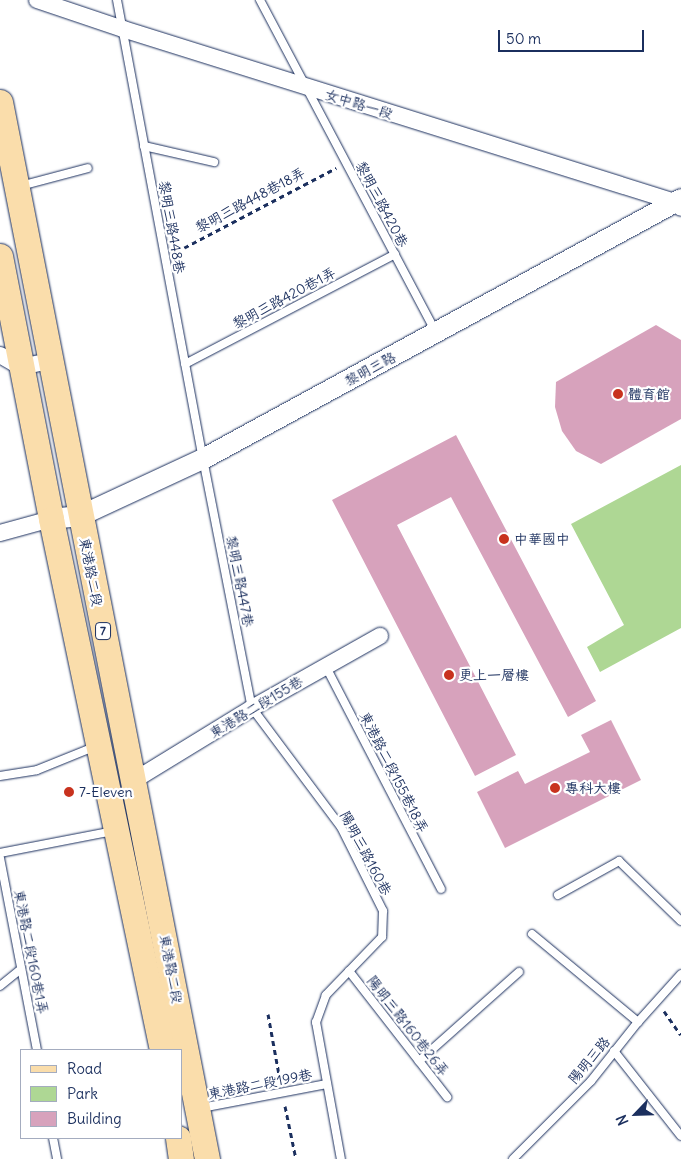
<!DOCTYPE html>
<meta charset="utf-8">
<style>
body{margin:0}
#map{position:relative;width:681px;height:1159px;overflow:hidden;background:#fff;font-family:Delius,"LXGW WenKai TC",sans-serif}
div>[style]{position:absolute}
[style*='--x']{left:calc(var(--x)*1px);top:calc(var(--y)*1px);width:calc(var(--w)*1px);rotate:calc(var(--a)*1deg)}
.green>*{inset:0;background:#aed794}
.building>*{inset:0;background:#d7a2bc}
.path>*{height:3px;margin-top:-1.5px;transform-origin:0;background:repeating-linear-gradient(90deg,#1b2f5e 0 5px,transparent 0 9px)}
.roads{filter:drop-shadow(0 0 1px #1b2f5e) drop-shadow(0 0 1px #1b2f5e)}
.service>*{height:8px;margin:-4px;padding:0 4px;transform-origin:4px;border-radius:4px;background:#fff}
.minor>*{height:16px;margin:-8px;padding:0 8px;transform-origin:8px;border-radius:8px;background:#fff}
.tertiary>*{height:20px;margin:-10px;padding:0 10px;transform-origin:10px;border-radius:10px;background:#fff}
.primary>*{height:25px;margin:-12.5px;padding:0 12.5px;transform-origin:12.5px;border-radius:12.5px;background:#faddab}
.dots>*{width:14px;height:14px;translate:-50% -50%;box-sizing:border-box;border:2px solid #fff;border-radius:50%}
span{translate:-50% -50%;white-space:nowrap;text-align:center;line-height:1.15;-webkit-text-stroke:4.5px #fff;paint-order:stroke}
.shield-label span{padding:1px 4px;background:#fff;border:1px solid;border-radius:4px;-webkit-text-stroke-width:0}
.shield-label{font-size:12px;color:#1b2f5e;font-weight:700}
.street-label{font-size:14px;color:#1b2f5e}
.poi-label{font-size:14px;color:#1b2f5e}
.left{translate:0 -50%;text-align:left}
.legend{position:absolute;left:20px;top:1049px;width:162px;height:90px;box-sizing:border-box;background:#fff;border:1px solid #a4acbf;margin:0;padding:6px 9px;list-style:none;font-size:15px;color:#1b2f5e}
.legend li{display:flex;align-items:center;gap:10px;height:25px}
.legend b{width:25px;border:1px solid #a4acbf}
.north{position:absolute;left:611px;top:1089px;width:50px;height:50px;-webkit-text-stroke:4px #fff;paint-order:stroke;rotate:246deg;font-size:14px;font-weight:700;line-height:20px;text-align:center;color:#1b2f5e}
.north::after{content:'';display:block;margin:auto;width:18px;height:22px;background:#1b2f5e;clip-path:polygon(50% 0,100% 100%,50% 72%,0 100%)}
.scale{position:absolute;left:498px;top:30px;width:146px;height:22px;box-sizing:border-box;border:2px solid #1b2f5e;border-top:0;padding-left:6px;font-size:15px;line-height:18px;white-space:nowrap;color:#1b2f5e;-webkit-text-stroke:4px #fff;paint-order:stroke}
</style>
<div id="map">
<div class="green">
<i style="clip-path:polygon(681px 465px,681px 628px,600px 672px,587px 647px,624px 625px,571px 524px)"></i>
</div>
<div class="building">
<i style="clip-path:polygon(656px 325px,681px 340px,681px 419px,601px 464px,576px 451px,562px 431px,555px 407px,556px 382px)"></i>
<i style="clip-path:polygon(456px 435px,596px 701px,568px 717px,451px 497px,397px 525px,516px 755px,475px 776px,332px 500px)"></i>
<i style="clip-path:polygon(611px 720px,641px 780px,505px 848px,477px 792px,518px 771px,525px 784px,590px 752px,581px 735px)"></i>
</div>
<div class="path">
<i style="--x:176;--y:252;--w:181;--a:-27.7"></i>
<i style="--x:664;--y:1011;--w:29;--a:55"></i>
<i style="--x:268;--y:1014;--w:67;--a:79.7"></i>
<i style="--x:285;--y:1106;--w:54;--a:78.3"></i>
</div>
<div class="roads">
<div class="service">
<i style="--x:117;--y:0;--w:467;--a:79.4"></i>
<i style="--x:203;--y:459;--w:254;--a:78.9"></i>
<i style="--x:252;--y:708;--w:149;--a:53.2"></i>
<i style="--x:341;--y:827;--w:94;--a:63.4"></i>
<i style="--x:383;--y:911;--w:26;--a:92"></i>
<i style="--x:382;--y:937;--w:81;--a:134"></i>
<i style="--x:326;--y:995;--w:29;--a:110"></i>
<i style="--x:316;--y:1022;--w:139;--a:79.7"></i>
<i style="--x:260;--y:0;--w:376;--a:62.1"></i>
<i style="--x:144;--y:146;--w:72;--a:12.9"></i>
<i style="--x:20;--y:186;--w:70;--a:-14.8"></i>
<i style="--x:185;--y:364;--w:237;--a:-27.6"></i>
<i style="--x:326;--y:667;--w:250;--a:62.6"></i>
<i style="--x:0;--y:776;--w:37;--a:-9"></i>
<i style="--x:37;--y:770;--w:61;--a:-22"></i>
<i style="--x:0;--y:853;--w:115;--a:-11"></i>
<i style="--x:0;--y:858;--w:196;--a:79.1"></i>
<i style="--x:558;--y:895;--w:70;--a:-29.1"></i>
<i style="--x:619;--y:861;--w:86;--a:44.1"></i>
<i style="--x:532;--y:934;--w:138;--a:39.7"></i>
<i style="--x:349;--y:971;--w:160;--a:52.1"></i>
<i style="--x:0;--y:986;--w:27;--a:-39"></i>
<i style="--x:614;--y:1051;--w:108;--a:51.8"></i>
<i style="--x:419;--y:1061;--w:134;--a:-41.7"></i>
<i style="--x:201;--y:1108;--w:128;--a:-10.8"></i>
<i style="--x:53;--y:1138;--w:21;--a:79"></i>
<i style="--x:513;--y:1159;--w:110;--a:-45"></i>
<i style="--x:591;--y:1081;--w:75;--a:-51.5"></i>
<i style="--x:638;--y:1022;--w:64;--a:-48.1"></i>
</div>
<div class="minor">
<i style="--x:37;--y:0;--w:91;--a:18.6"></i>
<i style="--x:123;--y:29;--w:578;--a:17.4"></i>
<i style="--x:675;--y:202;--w:8;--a:45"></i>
<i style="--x:0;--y:355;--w:24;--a:30"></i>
<i style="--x:21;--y:367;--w:30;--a:-12"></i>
<i style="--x:0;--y:533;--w:53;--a:-15.4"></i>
<i style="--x:133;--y:781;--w:140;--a:-31.5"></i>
<i style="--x:252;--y:708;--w:147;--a:-29.4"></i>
</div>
<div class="tertiary">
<i style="--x:51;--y:519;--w:29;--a:-6"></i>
<i style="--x:80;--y:516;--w:136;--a:-24.9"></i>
<i style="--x:203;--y:459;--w:544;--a:-28.54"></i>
</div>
<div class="primary">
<i style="--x:0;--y:102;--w:1077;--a:78.92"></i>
<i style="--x:0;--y:256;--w:268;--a:79"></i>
<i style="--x:51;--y:519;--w:542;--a:78.19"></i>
<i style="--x:178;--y:1138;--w:21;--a:82"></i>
</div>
</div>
<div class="dots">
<i style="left:618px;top:394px;background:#c8321e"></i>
<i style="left:504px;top:539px;background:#c8321e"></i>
<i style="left:449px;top:675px;background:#c8321e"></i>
<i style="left:555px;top:788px;background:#c8321e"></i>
<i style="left:69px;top:792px;background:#c8321e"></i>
</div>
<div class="shield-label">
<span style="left:103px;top:631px">7</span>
</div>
<div class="street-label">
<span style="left:359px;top:104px;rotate:17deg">女中路一段</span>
<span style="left:250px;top:200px;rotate:-28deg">黎明三路448巷18弄</span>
<span style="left:382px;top:204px;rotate:62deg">黎明三路420巷</span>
<span style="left:172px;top:227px;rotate:80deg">黎明三路448巷</span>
<span style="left:284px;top:298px;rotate:-28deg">黎明三路420巷1弄</span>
<span style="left:370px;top:369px;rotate:-28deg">黎明三路</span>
<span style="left:91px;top:572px;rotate:79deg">東港路二段</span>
<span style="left:240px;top:581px;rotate:79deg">黎明三路447巷</span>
<span style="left:256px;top:707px;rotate:-31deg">東港路二段155巷</span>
<span style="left:394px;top:772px;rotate:63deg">東港路二段155巷18弄</span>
<span style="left:366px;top:853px;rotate:62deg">陽明三路160巷</span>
<span style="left:31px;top:952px;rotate:79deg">東港路二段160巷1弄</span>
<span style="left:171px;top:969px;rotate:79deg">東港路二段</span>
<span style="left:408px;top:1026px;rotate:52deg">陽明三路160巷26弄</span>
<span style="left:589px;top:1060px;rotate:-50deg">陽明三路</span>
<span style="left:260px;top:1084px;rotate:-11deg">東港路二段199巷</span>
</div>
<div class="poi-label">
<span class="left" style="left:628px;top:394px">體育館</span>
<span class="left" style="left:514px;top:539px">中華國中</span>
<span class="left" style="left:459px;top:675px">更上一層樓</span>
<span class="left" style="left:565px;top:788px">專科大樓</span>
<span class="left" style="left:79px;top:792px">7-Eleven</span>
</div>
<ul class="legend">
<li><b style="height:6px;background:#faddab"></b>Road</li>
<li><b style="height:14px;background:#aed794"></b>Park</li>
<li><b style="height:14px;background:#d7a2bc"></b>Building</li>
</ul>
<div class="north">N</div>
<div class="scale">50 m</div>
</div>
